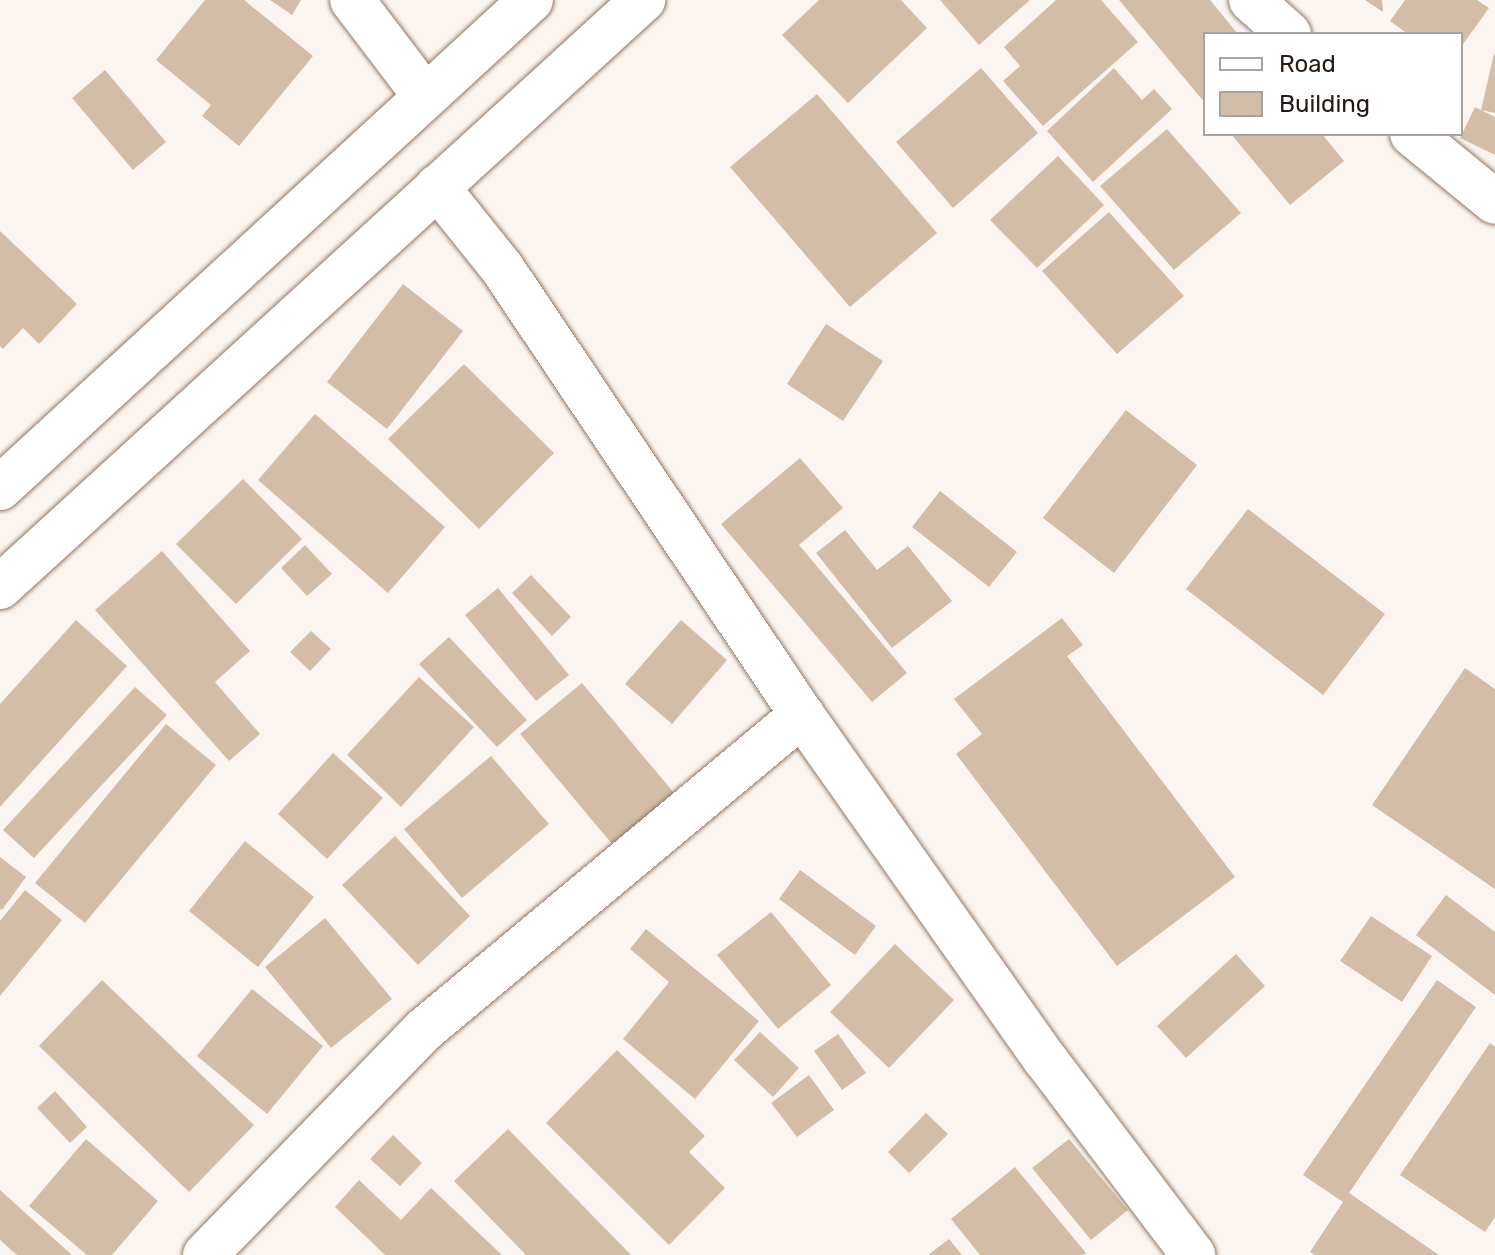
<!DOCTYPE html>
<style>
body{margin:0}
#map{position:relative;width:1495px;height:1255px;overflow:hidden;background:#fbf5f1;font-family:Rubik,sans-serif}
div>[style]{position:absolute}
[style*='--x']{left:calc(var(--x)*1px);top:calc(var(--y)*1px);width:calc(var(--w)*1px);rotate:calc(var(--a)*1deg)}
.building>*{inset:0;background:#d3bda6}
.roads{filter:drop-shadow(0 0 2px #917662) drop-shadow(0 0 2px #917662)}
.minor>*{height:44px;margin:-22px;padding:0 22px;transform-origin:22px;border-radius:22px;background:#fff}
.major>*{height:44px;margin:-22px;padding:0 22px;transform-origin:22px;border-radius:22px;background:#fff}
span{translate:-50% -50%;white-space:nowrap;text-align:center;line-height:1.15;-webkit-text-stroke:6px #fff;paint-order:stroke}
.legend{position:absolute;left:1203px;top:32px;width:260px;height:104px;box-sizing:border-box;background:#fff;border:2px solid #a7a3a0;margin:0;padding:10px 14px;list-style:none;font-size:24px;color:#241a12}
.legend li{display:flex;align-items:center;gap:16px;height:40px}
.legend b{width:40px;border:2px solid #a7a3a0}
</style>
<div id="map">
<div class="building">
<i style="clip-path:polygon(205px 0,244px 0,313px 56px,239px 146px,202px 116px,211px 105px,156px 60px)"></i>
<i style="clip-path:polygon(270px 0,301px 0,292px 15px)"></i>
<i style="clip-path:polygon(819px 0,901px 0,927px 28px,848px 103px,782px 35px)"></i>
<i style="clip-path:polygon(940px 0,1030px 0,979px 45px)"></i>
<i style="clip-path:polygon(1056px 0,1101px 0,1138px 42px,1043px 126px,1003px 81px,1020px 66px,1004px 47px)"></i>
<i style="clip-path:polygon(1119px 0,1210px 0,1238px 34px,1205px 34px,1205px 103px)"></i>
<i style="clip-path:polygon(1365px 0,1382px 0,1383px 12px)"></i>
<i style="clip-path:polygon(1405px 0,1477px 0,1489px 8px,1461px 47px,1461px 34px,1408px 34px,1390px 21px)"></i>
<i style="clip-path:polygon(1494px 54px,1495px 54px,1495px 113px,1481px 110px)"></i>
<i style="clip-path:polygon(981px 68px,1038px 133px,953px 208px,896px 142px)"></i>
<i style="clip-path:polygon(1114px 68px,1142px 100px,1154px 89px,1172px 109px,1093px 182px,1047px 131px)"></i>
<i style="clip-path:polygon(105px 70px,166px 142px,133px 170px,72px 98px)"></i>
<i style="clip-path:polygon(817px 94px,937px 233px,850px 307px,730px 167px)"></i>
<i style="clip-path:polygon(1475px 107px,1495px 117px,1495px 155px,1460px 138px)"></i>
<i style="clip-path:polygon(1167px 129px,1241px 213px,1174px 270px,1100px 186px)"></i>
<i style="clip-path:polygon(1231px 134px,1322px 134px,1344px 161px,1290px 205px)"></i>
<i style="clip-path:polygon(1058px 156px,1104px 205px,1037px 268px,990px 220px)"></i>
<i style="clip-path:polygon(1109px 212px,1184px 296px,1117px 354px,1042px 271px)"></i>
<i style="clip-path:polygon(0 231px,77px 304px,39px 344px,23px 328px,3px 349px,0 346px)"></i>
<i style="clip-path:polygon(403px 284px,463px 331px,387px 429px,327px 382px)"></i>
<i style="clip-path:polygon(826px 324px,883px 361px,843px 421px,787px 384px)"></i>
<i style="clip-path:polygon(464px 364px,554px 453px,479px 529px,388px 439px)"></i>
<i style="clip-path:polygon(1126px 410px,1197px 465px,1114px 573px,1043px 518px)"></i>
<i style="clip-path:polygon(315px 414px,445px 527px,388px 593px,258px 480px)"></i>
<i style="clip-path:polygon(800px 458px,843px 508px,799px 545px,907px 673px,872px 702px,721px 524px)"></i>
<i style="clip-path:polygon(243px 479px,302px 539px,236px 604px,176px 544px)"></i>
<i style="clip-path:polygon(940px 491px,1017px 552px,989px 587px,912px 527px)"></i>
<i style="clip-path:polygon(1248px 509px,1385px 614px,1323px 695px,1186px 589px)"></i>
<i style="clip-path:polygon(845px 530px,877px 570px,908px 546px,952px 601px,892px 648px,816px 553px)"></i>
<i style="clip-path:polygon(305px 545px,332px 574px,307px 596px,281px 568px)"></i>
<i style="clip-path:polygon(162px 551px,250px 651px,215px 682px,260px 734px,229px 761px,95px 610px)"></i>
<i style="clip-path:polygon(531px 575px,571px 617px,552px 636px,512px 593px)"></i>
<i style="clip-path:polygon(498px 588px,569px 675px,536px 701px,465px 615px)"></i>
<i style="clip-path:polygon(1062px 618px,1083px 645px,1067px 656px,1235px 877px,1117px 966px,956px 754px,982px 734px,954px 699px)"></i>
<i style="clip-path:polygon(76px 620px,127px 666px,0 807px,0 704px)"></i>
<i style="clip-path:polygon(681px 620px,727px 660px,672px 724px,625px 684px)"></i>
<i style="clip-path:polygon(311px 631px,331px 649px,310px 671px,290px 652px)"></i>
<i style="clip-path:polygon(449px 637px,527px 720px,497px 747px,419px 664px)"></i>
<i style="clip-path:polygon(1465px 668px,1495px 689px,1495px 889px,1372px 805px)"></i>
<i style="clip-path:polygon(419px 677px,474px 727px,401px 807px,347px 755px)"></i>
<i style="clip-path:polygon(582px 683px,674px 793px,612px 844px,520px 734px)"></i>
<i style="clip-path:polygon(135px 687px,167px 715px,34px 858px,3px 830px)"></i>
<i style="clip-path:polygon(166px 724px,216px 765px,85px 923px,35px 883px)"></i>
<i style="clip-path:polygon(333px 753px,383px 798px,327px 859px,278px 814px)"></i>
<i style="clip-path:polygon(491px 756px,549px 824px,462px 898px,404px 829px)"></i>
<i style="clip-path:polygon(395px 836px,470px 916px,418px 965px,342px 885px)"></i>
<i style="clip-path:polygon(245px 841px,314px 897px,258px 967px,189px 911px)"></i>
<i style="clip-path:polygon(0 857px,26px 877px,2px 910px,0 909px)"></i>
<i style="clip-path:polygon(800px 870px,876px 926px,855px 955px,779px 899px)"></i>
<i style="clip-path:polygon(25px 890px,62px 920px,0 996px,0 921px)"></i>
<i style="clip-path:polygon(1446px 895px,1495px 932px,1495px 995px,1416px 935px)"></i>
<i style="clip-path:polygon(771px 912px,831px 985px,778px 1029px,717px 955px)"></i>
<i style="clip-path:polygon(1371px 916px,1432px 956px,1402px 1002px,1340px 961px)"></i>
<i style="clip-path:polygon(325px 918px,392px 999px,331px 1048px,265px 967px)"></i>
<i style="clip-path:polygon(646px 929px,759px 1021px,695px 1099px,623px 1039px,669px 982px,630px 949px)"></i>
<i style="clip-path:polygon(895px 944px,954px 1000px,889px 1068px,830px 1012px)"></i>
<i style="clip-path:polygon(1236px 954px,1265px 986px,1186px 1058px,1157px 1026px)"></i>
<i style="clip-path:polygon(102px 980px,254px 1125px,189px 1192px,39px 1046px)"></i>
<i style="clip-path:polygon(1437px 980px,1476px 1007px,1349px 1193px,1439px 1255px,1315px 1255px,1310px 1252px,1343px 1202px,1303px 1175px)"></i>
<i style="clip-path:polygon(252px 989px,323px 1046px,267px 1114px,197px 1056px)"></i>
<i style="clip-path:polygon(760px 1032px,799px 1068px,773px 1097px,734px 1060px)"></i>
<i style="clip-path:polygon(838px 1034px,866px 1073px,842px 1090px,814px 1051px)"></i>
<i style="clip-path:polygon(1490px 1043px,1495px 1047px,1495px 1217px,1485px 1232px,1400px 1175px)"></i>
<i style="clip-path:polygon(617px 1050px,705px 1136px,689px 1152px,725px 1188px,669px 1245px,546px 1123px)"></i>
<i style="clip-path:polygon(809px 1075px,834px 1110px,797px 1137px,771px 1103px)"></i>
<i style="clip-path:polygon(55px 1091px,87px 1127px,70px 1143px,37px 1108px)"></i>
<i style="clip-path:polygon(926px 1113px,948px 1134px,909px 1173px,888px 1152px)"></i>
<i style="clip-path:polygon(508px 1129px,631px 1255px,526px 1255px,454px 1181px)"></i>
<i style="clip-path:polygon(393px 1135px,422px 1163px,400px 1186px,370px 1159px)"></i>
<i style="clip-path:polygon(86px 1139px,158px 1201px,112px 1255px,87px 1255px,29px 1206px)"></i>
<i style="clip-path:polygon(1069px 1139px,1128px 1210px,1091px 1240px,1032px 1168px)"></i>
<i style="clip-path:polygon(1015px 1167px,1086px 1253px,1083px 1255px,980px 1255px,951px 1219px)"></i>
<i style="clip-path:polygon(359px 1180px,401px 1220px,431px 1188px,502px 1255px,385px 1255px,335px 1207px)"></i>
<i style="clip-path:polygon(0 1190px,72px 1255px,17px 1255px,0 1240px)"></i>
<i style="clip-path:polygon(949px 1239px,962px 1255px,928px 1255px)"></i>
</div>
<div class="roads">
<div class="minor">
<i style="--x:352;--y:0;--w:119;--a:52.8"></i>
<i style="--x:1251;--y:0;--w:51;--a:41.8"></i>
<i style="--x:1412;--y:134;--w:107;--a:39.3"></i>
<i style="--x:437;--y:187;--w:104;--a:51.3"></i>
<i style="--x:502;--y:268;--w:538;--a:56.13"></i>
<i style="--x:802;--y:715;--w:421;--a:54.8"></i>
<i style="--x:1045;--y:1059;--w:246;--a:52.9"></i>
<i style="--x:205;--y:1255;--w:315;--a:-45.8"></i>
<i style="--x:425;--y:1029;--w:491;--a:-39.8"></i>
</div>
<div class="major">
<i style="--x:0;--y:488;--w:721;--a:-42.58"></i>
<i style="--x:0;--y:587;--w:871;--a:-42.39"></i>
</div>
</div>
<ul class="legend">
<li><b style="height:10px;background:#fff"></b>Road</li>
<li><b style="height:22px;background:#d3bda6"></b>Building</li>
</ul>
</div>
